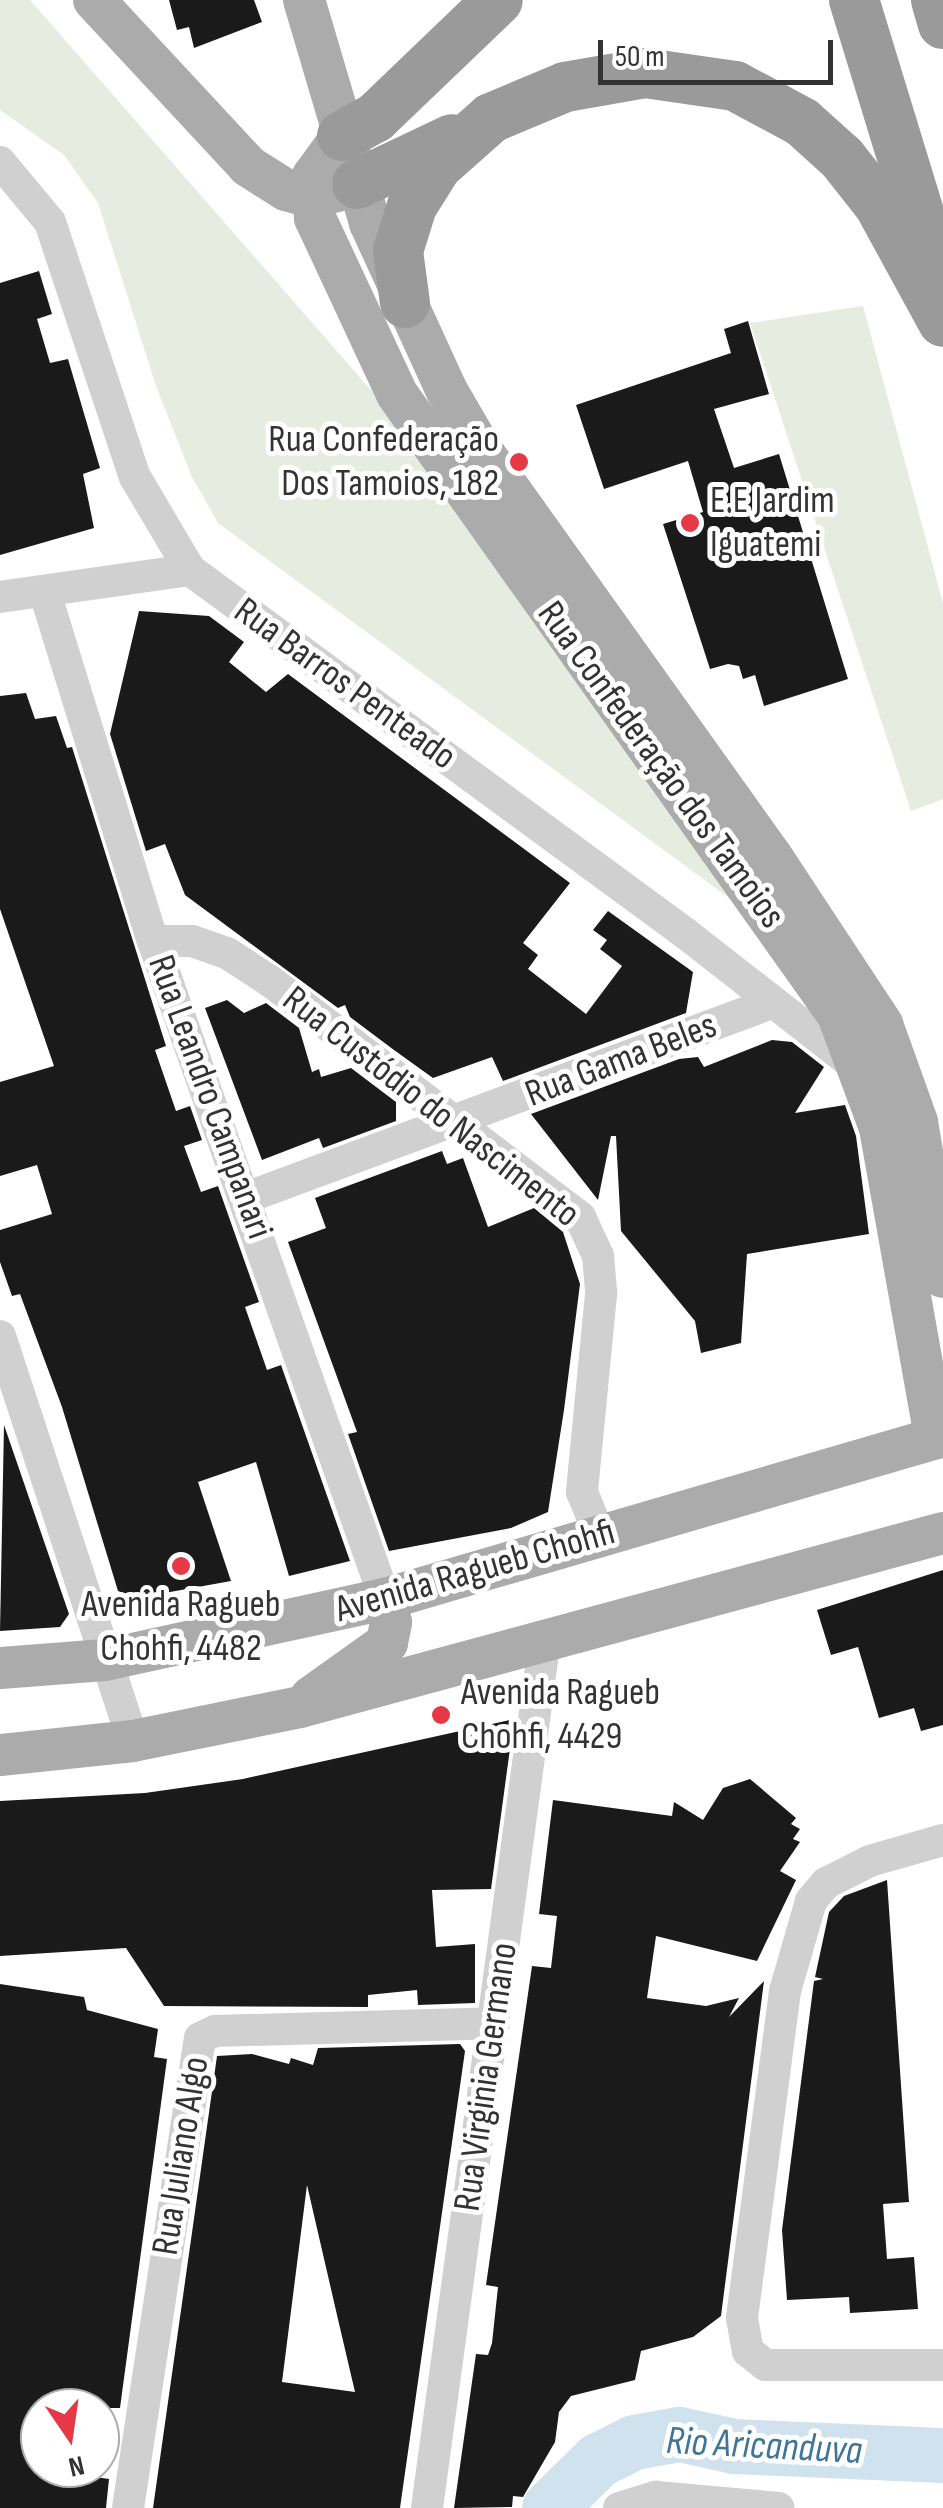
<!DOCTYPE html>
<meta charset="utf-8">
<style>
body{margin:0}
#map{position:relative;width:943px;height:2508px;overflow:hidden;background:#fff;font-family:"Sofia Sans Condensed",sans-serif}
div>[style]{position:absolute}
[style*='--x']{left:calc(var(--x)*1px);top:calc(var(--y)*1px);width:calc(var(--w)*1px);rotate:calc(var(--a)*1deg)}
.green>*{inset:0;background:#e6ecdf}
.river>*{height:55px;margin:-27.5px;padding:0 27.5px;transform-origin:27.5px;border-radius:27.5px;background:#cfe2ee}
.building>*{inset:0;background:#1a1a1a}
.minor>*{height:32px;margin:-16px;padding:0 16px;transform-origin:16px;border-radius:16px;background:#d0d0d0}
.major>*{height:42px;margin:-21px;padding:0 21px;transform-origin:21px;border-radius:21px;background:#ababab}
.highway>*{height:50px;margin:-25px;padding:0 25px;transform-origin:25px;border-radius:25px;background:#9a9a9a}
.dots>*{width:28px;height:28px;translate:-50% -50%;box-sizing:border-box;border:5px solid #fff;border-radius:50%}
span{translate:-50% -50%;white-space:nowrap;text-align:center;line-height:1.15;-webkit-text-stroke:10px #fff;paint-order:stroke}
.poi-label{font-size:38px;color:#333}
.right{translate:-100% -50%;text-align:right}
.left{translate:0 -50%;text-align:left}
.street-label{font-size:38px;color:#333}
.water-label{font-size:40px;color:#3f7597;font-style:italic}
.north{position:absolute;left:20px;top:2388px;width:100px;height:100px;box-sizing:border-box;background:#fff;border:2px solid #adadad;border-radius:50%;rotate:167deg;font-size:28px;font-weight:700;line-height:40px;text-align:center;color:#333}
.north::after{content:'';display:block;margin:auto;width:35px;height:45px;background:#e63946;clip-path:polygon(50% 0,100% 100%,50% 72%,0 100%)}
.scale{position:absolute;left:598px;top:40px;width:235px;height:45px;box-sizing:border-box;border:5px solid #333;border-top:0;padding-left:12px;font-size:30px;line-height:35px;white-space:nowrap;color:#333;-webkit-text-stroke:8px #fff;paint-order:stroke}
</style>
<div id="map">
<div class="green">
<i style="clip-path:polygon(0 0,30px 0,377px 397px,736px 903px,218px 523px,192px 477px,156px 386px,98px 203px,64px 155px,0 110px)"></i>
<i style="clip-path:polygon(863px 306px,943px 603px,943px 799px,911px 811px,750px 323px)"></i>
</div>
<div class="river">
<i style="--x:549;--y:2508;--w:69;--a:-44.4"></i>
<i style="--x:598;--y:2460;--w:40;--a:-26.6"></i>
<i style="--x:634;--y:2442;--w:46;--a:-10.1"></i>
<i style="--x:679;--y:2434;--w:56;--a:12.3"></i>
<i style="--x:734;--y:2446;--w:209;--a:2.5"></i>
</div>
<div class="building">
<i style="clip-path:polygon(169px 0,254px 0,262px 22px,194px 48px,189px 27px,177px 30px)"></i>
<i style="clip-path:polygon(39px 271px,52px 314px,37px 319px,50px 363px,68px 359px,100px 468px,83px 474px,94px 528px,0 555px,0 283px)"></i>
<i style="clip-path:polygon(748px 321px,769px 394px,714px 409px,734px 468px,779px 454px,848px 679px,764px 706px,755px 675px,743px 679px,739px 666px,728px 664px,710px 669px,663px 524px,703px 512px,688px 461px,604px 489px,576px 405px,731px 353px,724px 329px)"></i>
<i style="clip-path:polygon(139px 611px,209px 616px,244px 642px,229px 662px,266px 692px,288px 674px,570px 883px,523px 943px,538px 955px,528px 969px,586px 1014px,622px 966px,600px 949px,607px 940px,593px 930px,608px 911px,693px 972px,686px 1013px,503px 1081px,492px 1057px,433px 1078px,394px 1050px,350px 1017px,345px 1005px,338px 1008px,185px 895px,165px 844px,146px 851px,110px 734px)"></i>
<i style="clip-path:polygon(26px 693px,35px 719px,56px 716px,67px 748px,72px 747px,166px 1046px,155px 1050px,176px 1111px,190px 1106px,202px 1140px,184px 1146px,201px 1192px,218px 1186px,259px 1302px,245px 1307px,267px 1370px,281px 1365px,350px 1561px,289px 1576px,256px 1462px,198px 1482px,231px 1581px,137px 1598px,118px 1591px,62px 1407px,20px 1294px,12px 1296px,0 1262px,0 1230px,52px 1214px,37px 1165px,0 1176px,0 1082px,54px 1066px,0 909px,0 696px)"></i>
<i style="clip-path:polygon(227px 1000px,244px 1013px,266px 1003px,299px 1028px,312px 1072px,319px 1069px,321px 1077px,351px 1068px,396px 1102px,396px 1121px,323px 1148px,319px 1138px,262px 1160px,205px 1008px)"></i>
<i style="clip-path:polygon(772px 1040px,792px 1042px,824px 1067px,795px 1113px,845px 1105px,856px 1136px,869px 1234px,747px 1254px,741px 1343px,701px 1353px,695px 1321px,621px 1231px,616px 1136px,611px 1136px,598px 1200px,531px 1114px,679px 1059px,698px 1057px,704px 1067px)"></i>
<i style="clip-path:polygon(442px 1151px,447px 1164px,463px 1158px,488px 1227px,534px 1208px,563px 1232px,580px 1284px,564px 1410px,548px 1512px,511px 1528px,389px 1551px,348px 1434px,357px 1432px,288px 1242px,326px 1228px,315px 1198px)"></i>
<i style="clip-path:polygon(4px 1425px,69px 1614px,60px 1627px,0 1631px)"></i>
<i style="clip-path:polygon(943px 1570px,943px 1725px,921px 1731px,914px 1708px,879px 1718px,858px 1647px,831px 1655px,817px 1610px)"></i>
<i style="clip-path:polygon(514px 1719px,491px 1889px,432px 1890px,436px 1947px,475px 1944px,475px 2003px,418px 2005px,417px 1990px,368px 1995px,368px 2007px,164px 2006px,126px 1948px,0 1956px,0 1801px,145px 1793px,243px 1779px)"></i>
<i style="clip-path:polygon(750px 1779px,796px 1818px,791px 1824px,800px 1829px,793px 1839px,800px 1842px,780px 1871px,796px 1880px,757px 1961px,656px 1936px,647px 1998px,706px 2006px,739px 1998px,729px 2017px,764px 1981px,721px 2316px,693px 2337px,641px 2351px,635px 2380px,571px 2396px,559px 2412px,555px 2442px,523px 2497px,513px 2496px,512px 2507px,454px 2508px,476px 2354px,488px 2355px,492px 2343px,498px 2287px,486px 2285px,532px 1966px,551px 1968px,557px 1916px,539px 1914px,553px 1800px,672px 1816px,674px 1802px,703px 1820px,723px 1788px)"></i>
<i style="clip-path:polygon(887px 1880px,909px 2202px,883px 2204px,887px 2259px,914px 2257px,918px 2309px,850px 2313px,849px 2297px,787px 2300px,782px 2230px,814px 1981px,823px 1979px,815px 1977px,829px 1912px,844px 1896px)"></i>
<i style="clip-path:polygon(0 1984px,84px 1997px,87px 2010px,158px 2029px,154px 2057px,167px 2059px,120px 2408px,40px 2408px,40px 2469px,109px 2479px,106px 2508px,0 2508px)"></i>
<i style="clip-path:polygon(evenodd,460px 2044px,465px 2051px,400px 2508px,153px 2508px,217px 2056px,252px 2054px,289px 2064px,291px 2058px,313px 2065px,318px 2048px,460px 2044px,307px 2185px,337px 2315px,355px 2392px,282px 2382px,307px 2185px)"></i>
</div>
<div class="minor">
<i style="--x:0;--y:162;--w:78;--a:50.2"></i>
<i style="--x:50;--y:222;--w:269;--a:71.6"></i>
<i style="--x:135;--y:477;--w:108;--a:59.4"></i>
<i style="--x:190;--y:570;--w:614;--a:36.25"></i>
<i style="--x:685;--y:933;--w:226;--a:38"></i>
<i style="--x:45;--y:593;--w:364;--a:72.8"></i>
<i style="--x:153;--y:941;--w:698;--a:70.58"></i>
<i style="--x:0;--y:597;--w:192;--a:-8.1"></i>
<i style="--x:153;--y:941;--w:39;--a:0"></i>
<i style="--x:192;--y:941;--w:37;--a:19"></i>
<i style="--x:227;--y:953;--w:51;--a:33.1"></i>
<i style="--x:270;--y:981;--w:390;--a:37.3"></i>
<i style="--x:580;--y:1217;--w:43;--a:65.2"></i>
<i style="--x:598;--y:1256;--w:38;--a:85"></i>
<i style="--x:601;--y:1294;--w:199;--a:95.5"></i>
<i style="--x:582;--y:1492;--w:48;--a:67.8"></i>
<i style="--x:248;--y:1197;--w:556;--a:-20.33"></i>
<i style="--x:0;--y:1336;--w:426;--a:71.8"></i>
<i style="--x:943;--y:1840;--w:76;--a:164"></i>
<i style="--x:870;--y:1861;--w:49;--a:153.4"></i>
<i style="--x:826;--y:1883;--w:23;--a:130"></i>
<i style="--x:811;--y:1901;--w:94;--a:106.1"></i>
<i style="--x:785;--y:1991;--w:330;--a:97.5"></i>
<i style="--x:742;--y:2318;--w:34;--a:80"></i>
<i style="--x:748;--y:2351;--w:22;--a:39"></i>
<i style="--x:765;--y:2365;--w:178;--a:0"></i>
<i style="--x:128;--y:2508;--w:475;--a:-81.3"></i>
<i style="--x:200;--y:2038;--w:17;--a:-25"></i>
<i style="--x:215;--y:2031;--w:279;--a:-1.6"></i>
<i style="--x:427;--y:2508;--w:870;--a:-82.27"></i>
<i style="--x:619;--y:2508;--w:39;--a:-17"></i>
<i style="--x:656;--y:2497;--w:123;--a:5.1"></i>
</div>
<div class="major">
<i style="--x:94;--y:0;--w:226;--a:47.1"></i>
<i style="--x:248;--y:166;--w:45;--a:32.3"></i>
<i style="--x:286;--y:190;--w:26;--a:16"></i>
<i style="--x:311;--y:197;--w:28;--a:-13"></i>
<i style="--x:304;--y:0;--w:233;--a:73.5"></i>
<i style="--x:370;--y:223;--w:185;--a:65.4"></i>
<i style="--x:447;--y:391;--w:66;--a:59.9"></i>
<i style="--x:480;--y:448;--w:503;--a:54.48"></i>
<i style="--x:772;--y:857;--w:200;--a:56.6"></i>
<i style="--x:882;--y:1024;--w:104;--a:70.3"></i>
<i style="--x:917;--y:1122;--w:157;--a:80.5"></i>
<i style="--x:342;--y:136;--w:49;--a:125.9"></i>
<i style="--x:313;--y:176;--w:42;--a:87.3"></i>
<i style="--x:315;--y:218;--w:194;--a:65"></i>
<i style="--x:397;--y:394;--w:762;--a:54.62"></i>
<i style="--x:838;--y:1015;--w:121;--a:69.6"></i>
<i style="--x:880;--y:1128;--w:315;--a:79.9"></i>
<i style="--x:0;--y:1668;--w:105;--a:-4.4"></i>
<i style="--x:105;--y:1660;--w:287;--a:-12.3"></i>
<i style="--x:385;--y:1599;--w:581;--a:-16.28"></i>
<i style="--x:311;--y:1697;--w:93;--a:-35.4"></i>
<i style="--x:387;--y:1643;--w:21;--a:-79"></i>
<i style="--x:391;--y:1622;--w:24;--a:-105"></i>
<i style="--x:0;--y:1755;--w:134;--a:-6"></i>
<i style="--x:133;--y:1741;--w:170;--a:-11.5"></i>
<i style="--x:300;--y:1707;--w:666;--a:-15.14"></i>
</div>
<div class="highway">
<i style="--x:854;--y:0;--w:270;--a:73"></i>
<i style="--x:936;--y:0;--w:25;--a:74"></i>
<i style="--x:342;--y:136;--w:38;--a:-29"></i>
<i style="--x:375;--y:118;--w:170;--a:-43.8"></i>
<i style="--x:357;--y:184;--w:105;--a:-25.3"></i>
<i style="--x:405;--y:303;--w:52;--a:-97.7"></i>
<i style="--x:398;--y:251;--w:47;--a:-72.7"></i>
<i style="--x:412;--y:206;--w:47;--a:-58"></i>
<i style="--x:437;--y:166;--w:72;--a:-41.6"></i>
<i style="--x:491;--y:118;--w:80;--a:-22.7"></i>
<i style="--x:565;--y:87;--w:81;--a:-9.9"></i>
<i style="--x:645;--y:73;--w:91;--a:8.2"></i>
<i style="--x:735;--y:86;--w:76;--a:28.2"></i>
<i style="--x:802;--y:122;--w:54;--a:42"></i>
<i style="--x:842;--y:158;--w:60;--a:51.8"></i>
<i style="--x:879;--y:205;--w:133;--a:61.3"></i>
</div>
<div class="dots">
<i style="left:519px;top:462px;background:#e63946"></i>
<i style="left:690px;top:523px;background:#e63946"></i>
<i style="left:181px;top:1566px;background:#e63946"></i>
<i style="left:441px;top:1715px;background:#e63946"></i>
</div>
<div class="poi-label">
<span class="right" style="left:499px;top:462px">Rua Confederação<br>Dos Tamoios, 182</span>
<span class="left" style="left:710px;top:523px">E.E Jardim<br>Iguatemi</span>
<span style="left:181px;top:1627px">Avenida Ragueb<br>Chohfi, 4482</span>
<span class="left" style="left:461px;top:1715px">Avenida Ragueb<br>Chohfi, 4429</span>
</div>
<div class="street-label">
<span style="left:345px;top:684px;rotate:36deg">Rua Barros Penteado</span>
<span style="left:661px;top:765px;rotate:54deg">Rua Confederação dos Tamoios</span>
<span style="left:621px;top:1060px;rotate:-21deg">Rua Gama Beles</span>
<span style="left:210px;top:1097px;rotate:70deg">Rua Leandro Campanari</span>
<span style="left:431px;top:1107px;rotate:38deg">Rua Custódio do Nascimento</span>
<span style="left:475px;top:1571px;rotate:-16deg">Avenida Ragueb Chohfi</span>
<span style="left:486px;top:2077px;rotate:-82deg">Rua Virginia Germano</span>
<span style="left:181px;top:2156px;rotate:-81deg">Rua Juliano Algo</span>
</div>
<div class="water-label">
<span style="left:764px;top:2446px;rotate:3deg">Rio Aricanduva</span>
</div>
<div class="north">N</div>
<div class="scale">50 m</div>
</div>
